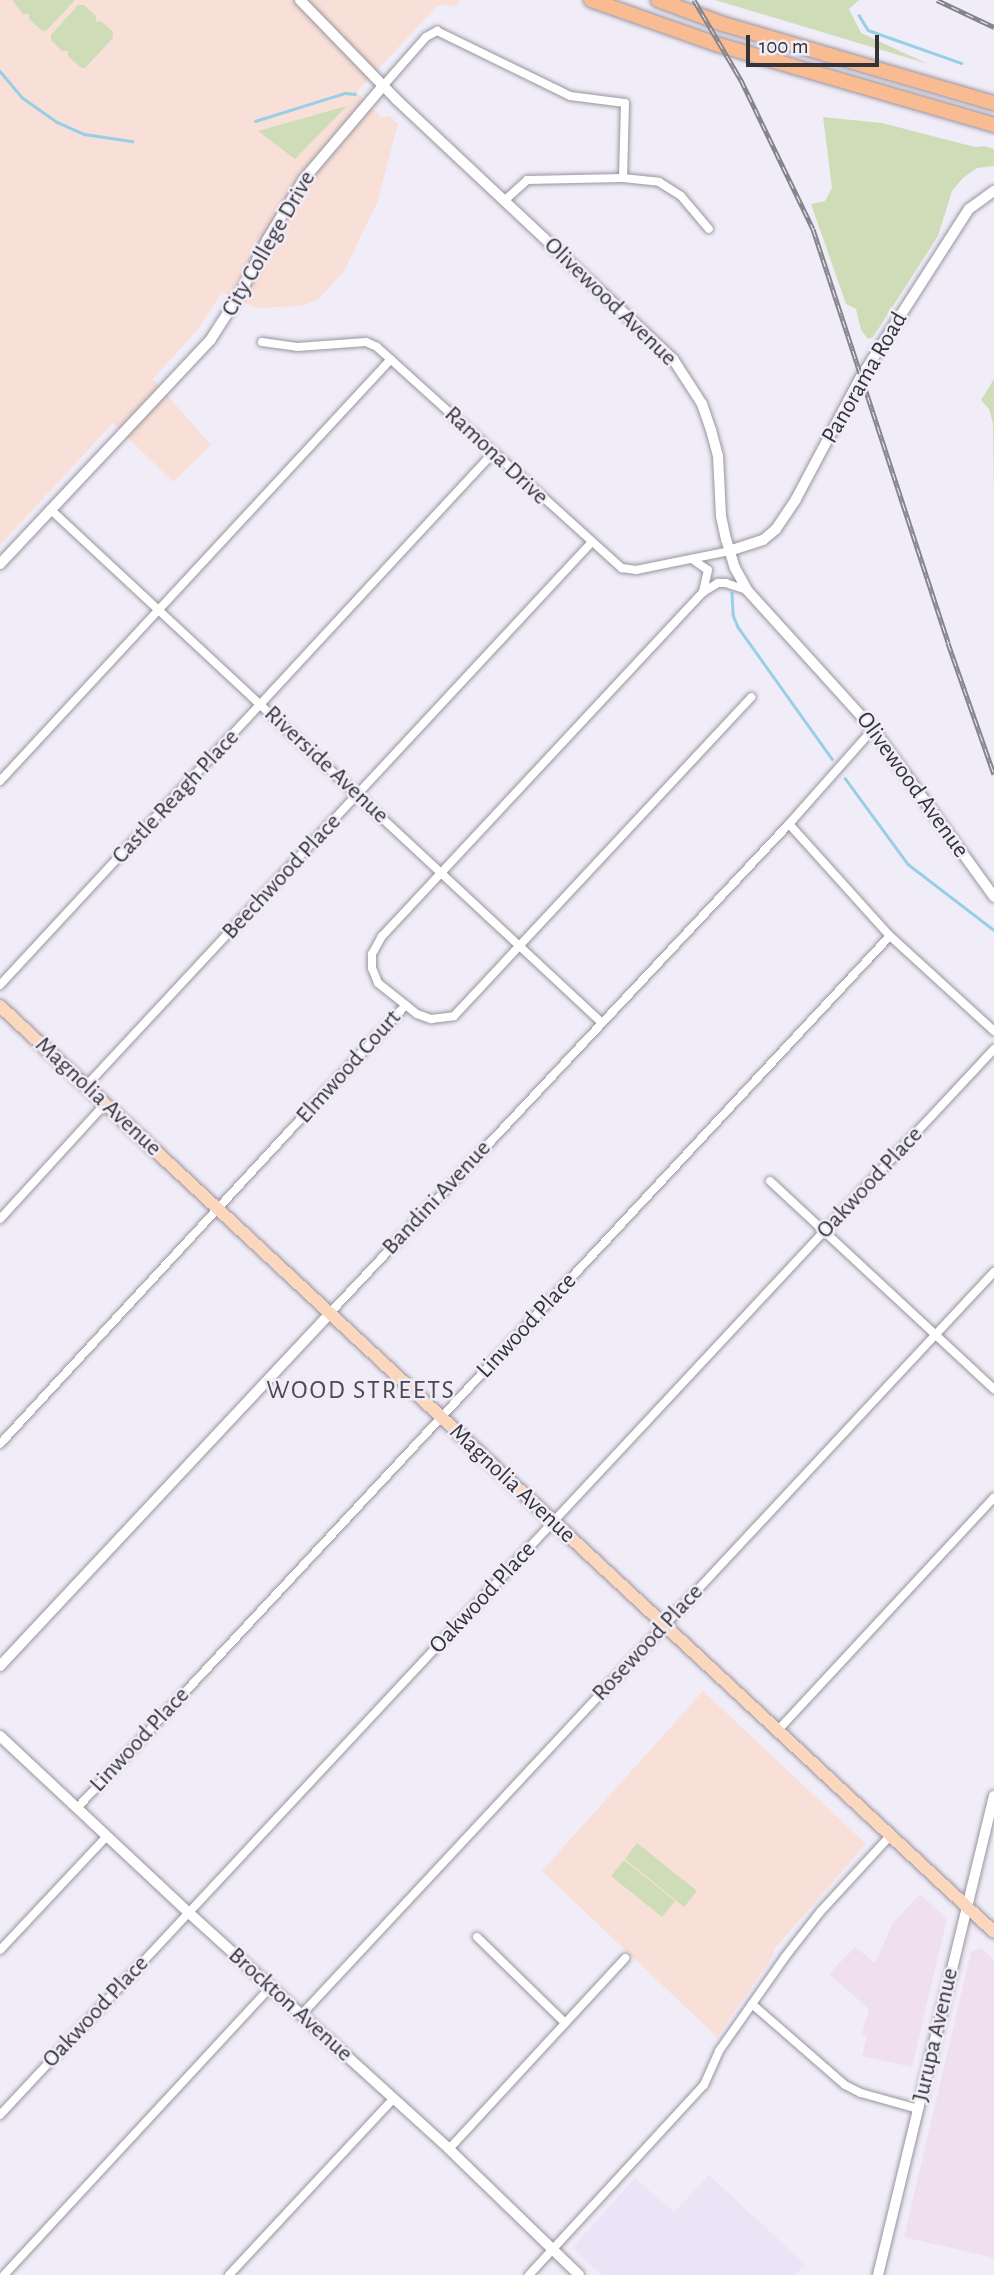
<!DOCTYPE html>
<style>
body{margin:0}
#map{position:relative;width:994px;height:2275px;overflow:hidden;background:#f1edf8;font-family:"Alegreya Sans",sans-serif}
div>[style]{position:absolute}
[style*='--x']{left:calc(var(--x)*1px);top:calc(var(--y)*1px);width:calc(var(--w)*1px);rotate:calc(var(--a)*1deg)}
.commercial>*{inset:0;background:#efdff1}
.built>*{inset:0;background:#ebe4f7}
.education>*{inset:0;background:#f8dfd8}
.green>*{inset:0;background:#ceddb8}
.stream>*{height:2.5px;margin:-1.25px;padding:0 1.25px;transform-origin:1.25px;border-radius:1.25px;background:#97cfe7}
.roads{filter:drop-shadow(0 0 2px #9995a0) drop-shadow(0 0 2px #9995a0)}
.street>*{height:8px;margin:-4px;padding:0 4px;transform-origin:4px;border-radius:4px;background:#fff}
.secondary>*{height:10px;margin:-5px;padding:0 5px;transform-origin:5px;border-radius:5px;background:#fff}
.primary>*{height:12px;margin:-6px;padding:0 6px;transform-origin:6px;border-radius:6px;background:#fbd7be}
.highway>*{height:14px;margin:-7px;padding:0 7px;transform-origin:7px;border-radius:7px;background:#f9bc92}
.rail>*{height:5px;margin-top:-2.5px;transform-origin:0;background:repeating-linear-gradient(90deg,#f1edf8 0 8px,#87858c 0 16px);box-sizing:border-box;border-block:2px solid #87858c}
span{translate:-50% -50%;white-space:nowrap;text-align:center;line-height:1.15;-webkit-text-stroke:5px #f1edf8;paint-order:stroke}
.street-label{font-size:24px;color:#343337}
.neighbourhood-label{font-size:26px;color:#4c4852;letter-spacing:2px}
.scale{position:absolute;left:746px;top:35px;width:133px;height:32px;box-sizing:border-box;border:4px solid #343337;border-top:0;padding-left:9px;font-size:21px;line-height:24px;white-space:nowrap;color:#343337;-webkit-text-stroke:5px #f1edf8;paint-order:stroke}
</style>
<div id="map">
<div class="commercial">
<i style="clip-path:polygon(920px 1894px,947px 1919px,912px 2067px,862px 2056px,867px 2036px,862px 2034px,869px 2009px,829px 1974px,855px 1947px,875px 1963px,893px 1923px)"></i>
<i style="clip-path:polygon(981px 1948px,994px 1960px,994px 2258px,904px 2237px,971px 1952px)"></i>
</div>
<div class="built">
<i style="clip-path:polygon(709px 2175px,805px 2264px,795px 2275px,602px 2275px,572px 2248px,635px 2178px,674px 2212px)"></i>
</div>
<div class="education">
<i style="clip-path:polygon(0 0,460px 0,456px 6px,439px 5px,434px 9px,357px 92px,381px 117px,389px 116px,398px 124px,377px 203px,344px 271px,319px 299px,302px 306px,256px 308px,222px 292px,199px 328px,153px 379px,211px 445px,173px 482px,113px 423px,0 545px)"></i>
<i style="clip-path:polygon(703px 1691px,866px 1844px,774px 1949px,773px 1956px,717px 2037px,542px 1871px)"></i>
</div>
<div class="green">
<i style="clip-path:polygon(12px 0,74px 0,74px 1px,46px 31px,41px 30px,29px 19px,29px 14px,23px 14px)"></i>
<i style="clip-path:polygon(715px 0,859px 0,849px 9px,861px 33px,928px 64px)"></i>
<i style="clip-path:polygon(78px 5px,84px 5px,96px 16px,96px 22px,101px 21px,113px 32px,113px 38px,85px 68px,80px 67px,68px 56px,68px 51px,62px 51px,51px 40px,51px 35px)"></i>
<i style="clip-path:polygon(347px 106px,295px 159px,258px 131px)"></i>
<i style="clip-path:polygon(823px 117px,882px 123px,975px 147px,985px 146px,994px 149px,994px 166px,977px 168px,963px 178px,952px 191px,938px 236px,873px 337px,868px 339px,861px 330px,856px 309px,846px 304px,811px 204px,825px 201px,832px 188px)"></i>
<i style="clip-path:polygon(994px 379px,994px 497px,993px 424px,989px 409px,981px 400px)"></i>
<i style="clip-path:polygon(637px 1843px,697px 1891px,684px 1907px,625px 1859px)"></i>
<i style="clip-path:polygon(624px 1860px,675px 1901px,662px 1917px,611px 1876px)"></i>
</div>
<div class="stream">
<i style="--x:859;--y:15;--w:17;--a:59"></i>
<i style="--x:868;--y:30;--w:99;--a:19.5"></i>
<i style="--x:0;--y:71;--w:35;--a:50"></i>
<i style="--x:23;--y:98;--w:42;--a:35.2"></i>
<i style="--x:57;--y:122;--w:30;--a:24"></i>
<i style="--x:84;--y:134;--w:49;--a:8.3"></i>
<i style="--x:255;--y:121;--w:94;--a:-17.3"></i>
<i style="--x:345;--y:93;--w:10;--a:6"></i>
<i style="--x:732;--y:593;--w:22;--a:87"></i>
<i style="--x:733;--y:615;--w:13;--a:67"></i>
<i style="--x:738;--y:627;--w:162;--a:54.5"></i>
<i style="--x:845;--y:778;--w:107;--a:53.8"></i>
<i style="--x:908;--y:864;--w:108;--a:37.5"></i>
</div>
<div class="roads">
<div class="street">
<i style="--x:383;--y:86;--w:65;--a:-48.7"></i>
<i style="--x:426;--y:37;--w:13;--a:-29"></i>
<i style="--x:437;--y:31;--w:148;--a:26"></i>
<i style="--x:570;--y:96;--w:55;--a:7.3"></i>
<i style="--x:625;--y:103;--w:75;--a:91.5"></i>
<i style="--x:504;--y:201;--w:31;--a:-42"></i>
<i style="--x:527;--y:180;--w:96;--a:-1.2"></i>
<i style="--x:623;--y:178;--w:36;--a:6"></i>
<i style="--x:659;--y:182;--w:26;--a:32"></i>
<i style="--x:681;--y:196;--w:43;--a:49.7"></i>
<i style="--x:262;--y:342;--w:35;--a:8"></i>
<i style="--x:297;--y:347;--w:69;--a:-4.1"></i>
<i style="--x:366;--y:342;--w:12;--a:24"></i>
<i style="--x:377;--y:347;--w:330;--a:42.1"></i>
<i style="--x:622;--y:568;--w:14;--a:8"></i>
<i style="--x:636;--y:570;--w:95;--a:-11.5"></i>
<i style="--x:50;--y:509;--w:753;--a:42.95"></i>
<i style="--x:692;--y:559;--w:19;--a:35"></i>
<i style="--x:708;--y:570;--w:23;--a:103"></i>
<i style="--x:747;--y:590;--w:22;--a:-162"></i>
<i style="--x:726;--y:583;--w:8;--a:180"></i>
<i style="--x:718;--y:583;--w:17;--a:149"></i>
<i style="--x:703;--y:592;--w:471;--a:133"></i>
<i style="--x:382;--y:936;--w:21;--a:119"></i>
<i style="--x:372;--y:954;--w:14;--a:90"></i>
<i style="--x:372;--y:968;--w:16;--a:68"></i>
<i style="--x:378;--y:983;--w:50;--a:38.5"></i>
<i style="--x:417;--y:1014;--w:15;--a:20"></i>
<i style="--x:431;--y:1019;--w:23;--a:-7"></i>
<i style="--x:454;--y:1016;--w:436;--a:-47"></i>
<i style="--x:0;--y:781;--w:575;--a:-47.18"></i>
<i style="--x:789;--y:824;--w:151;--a:48"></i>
<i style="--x:890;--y:936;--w:141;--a:42.4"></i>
<i style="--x:0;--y:985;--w:725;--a:-47.18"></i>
<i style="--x:86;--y:1086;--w:742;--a:-47.08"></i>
<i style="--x:770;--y:1181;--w:306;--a:42.9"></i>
<i style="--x:0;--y:1219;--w:156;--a:-47.6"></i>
<i style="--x:329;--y:1314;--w:672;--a:-46.81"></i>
<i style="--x:789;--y:824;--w:127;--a:-48.5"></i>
<i style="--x:0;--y:1444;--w:598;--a:-47.24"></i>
<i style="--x:779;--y:1729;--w:316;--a:-47.1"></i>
<i style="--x:77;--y:1808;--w:1192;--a:-47.01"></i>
<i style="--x:477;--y:1937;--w:123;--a:44.3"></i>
<i style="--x:0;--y:1950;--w:156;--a:-46.8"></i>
<i style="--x:752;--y:2004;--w:123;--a:41.1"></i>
<i style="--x:845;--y:2085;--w:18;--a:27"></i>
<i style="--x:861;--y:2093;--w:59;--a:15.7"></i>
<i style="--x:302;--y:2014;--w:1015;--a:-47"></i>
<i style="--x:0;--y:2115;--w:1458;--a:-47"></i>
<i style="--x:449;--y:2149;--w:260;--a:-47.3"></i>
<i style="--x:4;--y:2275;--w:393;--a:-47.2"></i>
<i style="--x:229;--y:2275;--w:239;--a:-47"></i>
<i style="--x:529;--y:2275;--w:258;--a:-47.4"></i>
<i style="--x:704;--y:2085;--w:37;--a:-66"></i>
<i style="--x:719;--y:2051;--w:115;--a:-54.9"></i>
<i style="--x:785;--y:1957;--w:58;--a:-52"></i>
<i style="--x:821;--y:1911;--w:102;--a:-47.4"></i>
</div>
<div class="secondary">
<i style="--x:300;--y:0;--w:139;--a:45.9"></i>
<i style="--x:397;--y:100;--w:378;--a:43.2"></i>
<i style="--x:673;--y:359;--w:54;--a:57.2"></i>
<i style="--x:702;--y:404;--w:28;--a:71"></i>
<i style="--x:711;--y:430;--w:27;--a:75"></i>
<i style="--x:718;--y:456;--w:60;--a:87.1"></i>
<i style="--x:721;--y:516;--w:24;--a:78"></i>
<i style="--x:726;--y:539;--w:30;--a:73"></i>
<i style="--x:735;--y:568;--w:25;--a:61"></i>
<i style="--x:747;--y:590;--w:188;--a:47.8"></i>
<i style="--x:873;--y:729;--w:207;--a:54.2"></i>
<i style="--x:729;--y:551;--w:36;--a:-18"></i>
<i style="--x:763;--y:540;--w:17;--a:-40"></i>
<i style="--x:776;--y:529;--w:36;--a:-56"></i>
<i style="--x:796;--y:499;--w:138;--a:-62"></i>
<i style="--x:861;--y:377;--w:200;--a:-57.3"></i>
<i style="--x:969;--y:209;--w:31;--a:-36"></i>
<i style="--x:0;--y:564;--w:308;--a:-46.8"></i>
<i style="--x:211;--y:339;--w:56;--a:-57.4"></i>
<i style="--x:241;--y:292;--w:58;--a:-63.4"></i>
<i style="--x:267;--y:240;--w:71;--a:-58.8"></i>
<i style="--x:304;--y:179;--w:122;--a:-49.7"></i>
<i style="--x:0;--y:1666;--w:482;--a:-46.9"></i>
<i style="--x:0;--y:1736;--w:258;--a:43.1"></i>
<i style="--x:188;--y:1912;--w:353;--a:42.2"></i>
<i style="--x:449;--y:2149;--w:181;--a:44.1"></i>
<i style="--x:878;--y:2275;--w:493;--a:-76.4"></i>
</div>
<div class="primary">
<i style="--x:0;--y:1006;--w:1358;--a:42.97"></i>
</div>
<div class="highway">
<i style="--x:591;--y:0;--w:133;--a:19.4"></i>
<i style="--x:716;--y:44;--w:290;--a:16.2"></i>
<i style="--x:658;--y:0;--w:69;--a:20.3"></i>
<i style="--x:723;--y:24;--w:282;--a:16.3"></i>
</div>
</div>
<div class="rail">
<i style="--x:694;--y:0;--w:93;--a:59.6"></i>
<i style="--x:741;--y:80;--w:165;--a:64.2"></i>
<i style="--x:813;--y:229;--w:435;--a:71.9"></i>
<i style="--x:948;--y:643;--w:139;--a:70.7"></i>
<i style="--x:937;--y:0;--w:63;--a:25.3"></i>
</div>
<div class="street-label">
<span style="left:269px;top:244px;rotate:-60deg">City College Drive</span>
<span style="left:610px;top:302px;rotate:44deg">Olivewood Avenue</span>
<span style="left:865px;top:378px;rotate:-60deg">Panorama Road</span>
<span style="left:496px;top:456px;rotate:43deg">Ramona Drive</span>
<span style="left:326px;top:765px;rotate:43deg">Riverside Avenue</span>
<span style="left:912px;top:785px;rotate:54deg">Olivewood Avenue</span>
<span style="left:176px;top:797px;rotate:-47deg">Castle Reagh Place</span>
<span style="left:282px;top:877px;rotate:-47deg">Beechwood Place</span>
<span style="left:349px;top:1067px;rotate:-48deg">Elmwood Court</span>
<span style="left:98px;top:1097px;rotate:43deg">Magnolia Avenue</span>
<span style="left:870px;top:1183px;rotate:-47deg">Oakwood Place</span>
<span style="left:437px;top:1198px;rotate:-47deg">Bandini Avenue</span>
<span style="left:527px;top:1326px;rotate:-47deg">Linwood Place</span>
<span style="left:512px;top:1484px;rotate:43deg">Magnolia Avenue</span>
<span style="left:483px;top:1598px;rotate:-47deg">Oakwood Place</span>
<span style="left:648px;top:1643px;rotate:-47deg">Rosewood Place</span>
<span style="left:140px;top:1740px;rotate:-47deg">Linwood Place</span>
<span style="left:290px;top:2005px;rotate:42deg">Brockton Avenue</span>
<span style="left:96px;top:2012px;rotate:-47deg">Oakwood Place</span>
<span style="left:936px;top:2035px;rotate:-77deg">Jurupa Avenue</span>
</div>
<div class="neighbourhood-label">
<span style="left:361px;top:1391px">WOOD STREETS</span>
</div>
<div class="scale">100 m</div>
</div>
